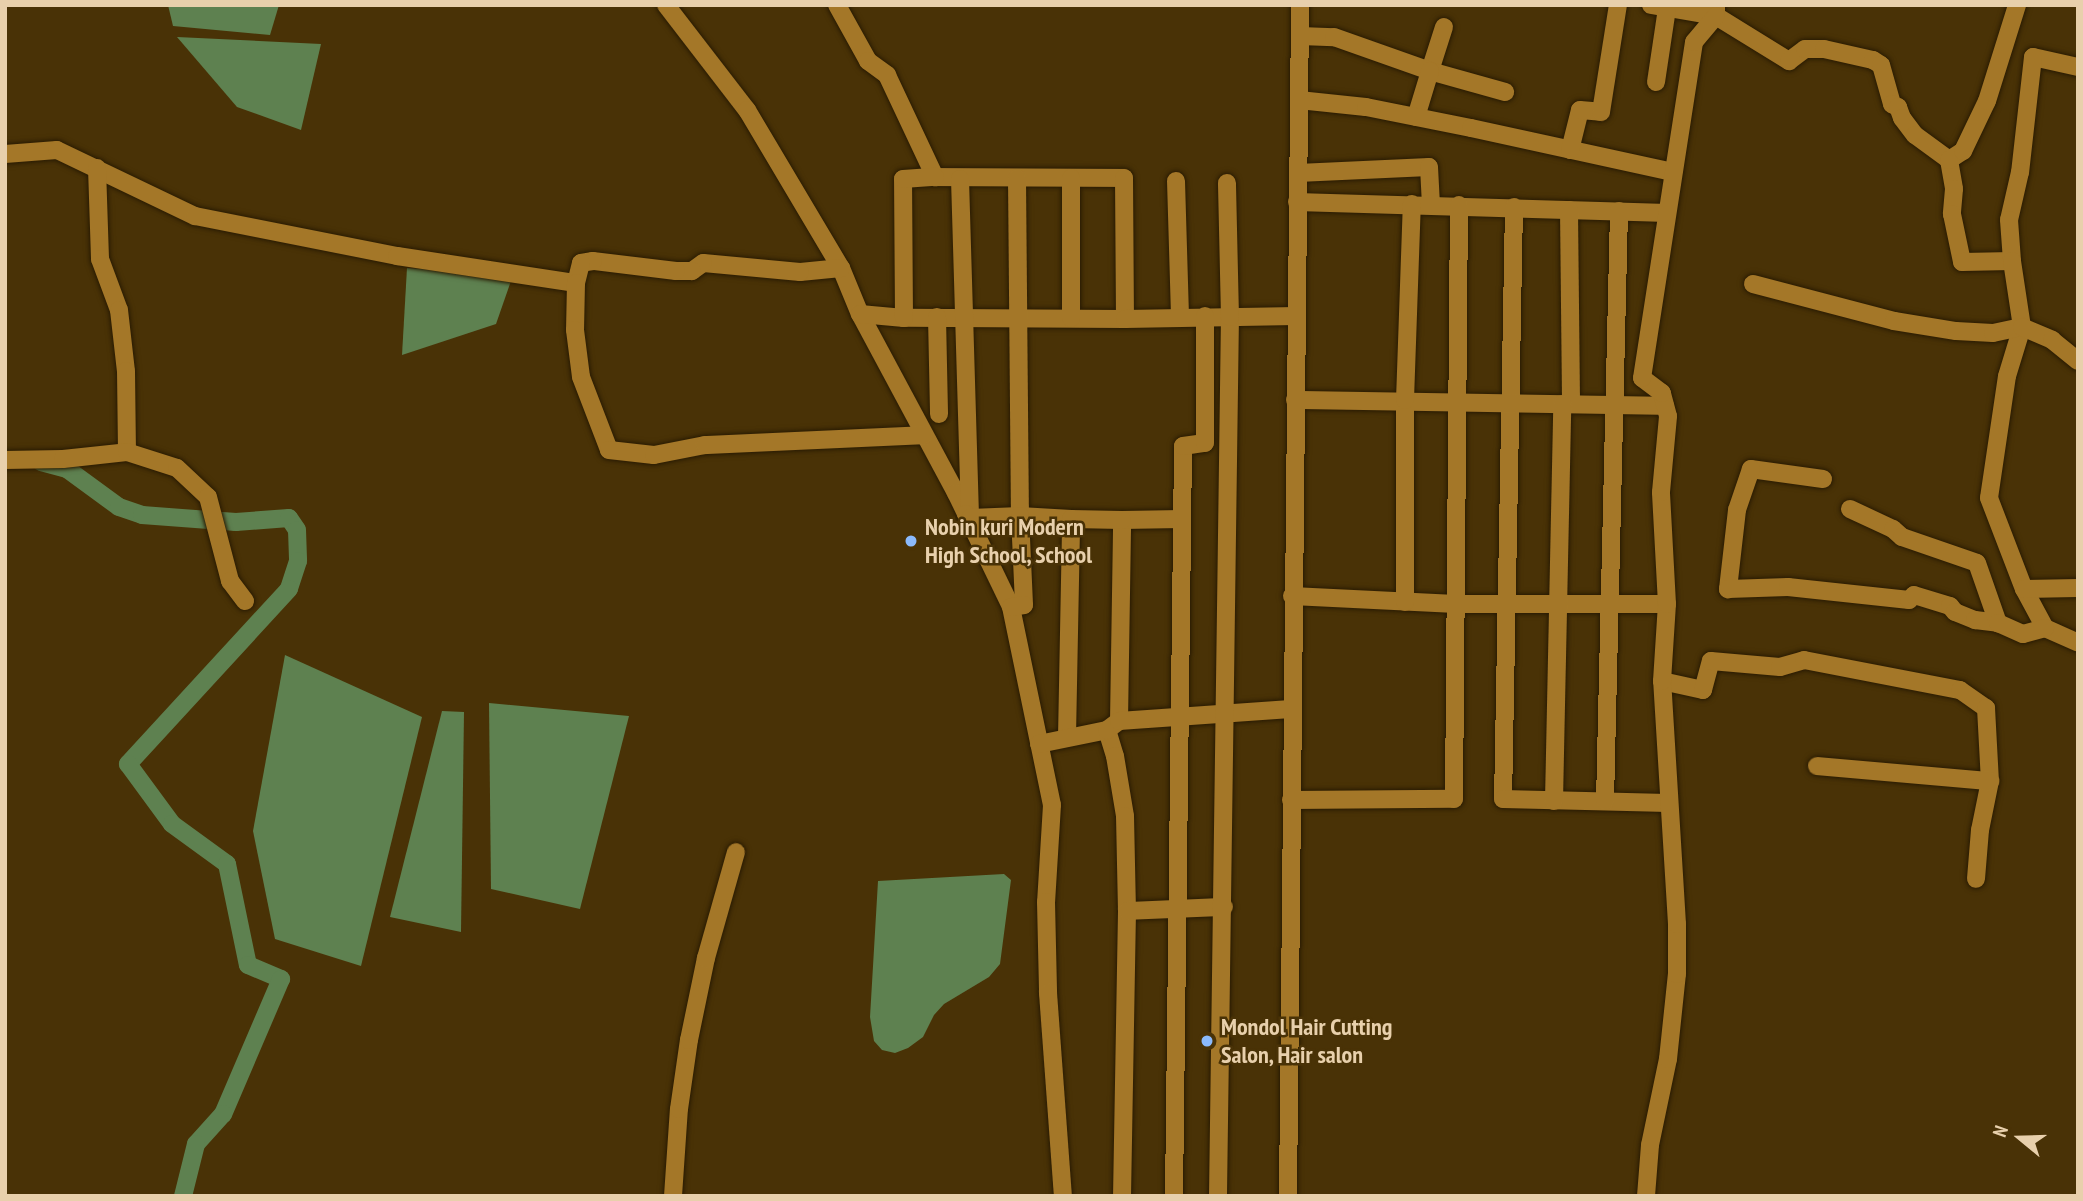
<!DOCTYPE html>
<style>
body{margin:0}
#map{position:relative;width:2083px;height:1201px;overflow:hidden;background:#493206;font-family:"PT Sans Narrow",sans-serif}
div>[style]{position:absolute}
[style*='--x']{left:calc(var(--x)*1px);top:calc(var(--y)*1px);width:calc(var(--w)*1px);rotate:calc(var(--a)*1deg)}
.water>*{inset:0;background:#5e8150}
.canal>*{height:18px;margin:-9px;padding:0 9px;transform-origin:9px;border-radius:9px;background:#5e8150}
.roads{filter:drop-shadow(0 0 2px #291b03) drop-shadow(0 0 2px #291b03)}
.street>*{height:18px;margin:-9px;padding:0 9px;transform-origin:9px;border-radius:9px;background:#a47728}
.dots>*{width:19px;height:19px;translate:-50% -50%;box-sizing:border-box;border:4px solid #493206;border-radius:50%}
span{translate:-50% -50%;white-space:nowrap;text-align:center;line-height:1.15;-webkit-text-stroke:5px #493206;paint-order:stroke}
.poi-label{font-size:24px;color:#e8d0ac;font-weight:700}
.left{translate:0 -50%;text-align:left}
.frame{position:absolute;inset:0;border:7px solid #e8d0ac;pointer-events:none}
.north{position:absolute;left:1985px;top:1103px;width:70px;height:70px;-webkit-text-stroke:5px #493206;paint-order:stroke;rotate:289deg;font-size:19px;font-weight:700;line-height:28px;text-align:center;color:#e8d0ac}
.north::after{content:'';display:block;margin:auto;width:24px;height:32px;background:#e8d0ac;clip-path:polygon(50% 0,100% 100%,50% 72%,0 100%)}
</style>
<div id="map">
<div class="water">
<i style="clip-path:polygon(168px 5px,279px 5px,270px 35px,173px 26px)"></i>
<i style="clip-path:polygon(177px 37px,321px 44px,301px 130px,237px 107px)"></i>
<i style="clip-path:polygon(407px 268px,513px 275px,496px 324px,402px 355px)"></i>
<i style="clip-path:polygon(285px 655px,422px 717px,361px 966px,275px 939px,253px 831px)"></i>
<i style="clip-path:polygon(489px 703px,629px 716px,580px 909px,491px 889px)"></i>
<i style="clip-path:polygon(442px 711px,464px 712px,461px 932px,390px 917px)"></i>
<i style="clip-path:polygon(1004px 874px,1011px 880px,1000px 964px,989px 977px,944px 1004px,934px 1015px,923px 1037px,908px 1048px,895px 1053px,882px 1050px,874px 1041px,870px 1017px,878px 881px)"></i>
</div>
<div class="canal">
<i style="--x:41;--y:462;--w:27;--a:15"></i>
<i style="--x:67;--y:469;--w:64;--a:36.2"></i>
<i style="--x:119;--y:507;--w:24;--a:19"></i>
<i style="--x:142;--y:515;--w:94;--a:4.3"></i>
<i style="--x:236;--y:522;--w:53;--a:-4.3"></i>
<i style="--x:289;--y:518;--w:14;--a:56"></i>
<i style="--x:297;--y:530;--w:31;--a:88"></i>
<i style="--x:298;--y:561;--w:29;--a:108"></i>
<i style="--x:289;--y:589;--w:238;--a:132.6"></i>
<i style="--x:128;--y:764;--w:74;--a:53.7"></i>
<i style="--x:172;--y:824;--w:68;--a:36"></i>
<i style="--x:227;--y:864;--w:103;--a:78.3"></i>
<i style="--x:248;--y:965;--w:36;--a:23"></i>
<i style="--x:281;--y:979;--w:147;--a:113.2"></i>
<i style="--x:223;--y:1114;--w:40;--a:132"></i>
<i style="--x:196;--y:1144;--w:54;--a:104"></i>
</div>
<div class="roads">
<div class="street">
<i style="--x:666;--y:5;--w:133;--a:52.4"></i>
<i style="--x:747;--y:110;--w:184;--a:59.3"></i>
<i style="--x:841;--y:268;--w:50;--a:67.6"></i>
<i style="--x:860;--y:314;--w:203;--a:61.8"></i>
<i style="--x:956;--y:493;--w:127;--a:64.2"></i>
<i style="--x:1011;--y:607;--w:202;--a:78.3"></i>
<i style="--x:1052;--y:805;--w:97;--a:93.5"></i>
<i style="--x:1046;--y:902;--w:91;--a:88.7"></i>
<i style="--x:1048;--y:993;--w:204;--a:85.8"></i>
<i style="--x:837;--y:5;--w:64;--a:61"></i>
<i style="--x:868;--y:61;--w:24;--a:36"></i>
<i style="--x:887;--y:75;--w:113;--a:64.8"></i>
<i style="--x:935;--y:177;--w:189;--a:0.3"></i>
<i style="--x:1124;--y:178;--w:141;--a:89.6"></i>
<i style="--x:1125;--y:319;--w:221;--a:-179.7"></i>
<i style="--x:904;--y:318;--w:44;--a:-174.8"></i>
<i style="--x:1651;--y:5;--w:66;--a:9.6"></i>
<i style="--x:1716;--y:5;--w:11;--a:90"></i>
<i style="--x:1716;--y:16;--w:86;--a:31.7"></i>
<i style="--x:1789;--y:61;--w:20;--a:-37"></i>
<i style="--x:1805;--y:49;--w:19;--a:0"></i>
<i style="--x:1824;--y:49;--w:50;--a:12.7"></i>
<i style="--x:1873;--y:60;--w:9;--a:32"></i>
<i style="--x:1881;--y:65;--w:41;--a:74.2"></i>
<i style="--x:1892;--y:104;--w:7;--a:27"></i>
<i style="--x:1898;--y:107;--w:12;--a:70"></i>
<i style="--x:1902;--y:118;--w:21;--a:53"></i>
<i style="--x:1915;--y:135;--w:42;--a:36.3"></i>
<i style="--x:1949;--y:160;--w:29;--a:80"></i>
<i style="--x:1954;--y:189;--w:25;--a:95"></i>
<i style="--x:1952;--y:214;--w:49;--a:78.2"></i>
<i style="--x:1962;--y:262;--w:50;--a:-1.1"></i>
<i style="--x:1444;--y:27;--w:46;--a:107.7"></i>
<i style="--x:1430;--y:71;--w:78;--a:15.6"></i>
<i style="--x:1300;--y:36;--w:34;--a:2"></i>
<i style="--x:1334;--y:37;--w:102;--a:19.5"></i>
<i style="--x:1430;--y:71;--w:48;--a:106.9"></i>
<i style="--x:2078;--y:67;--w:46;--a:-167.5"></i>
<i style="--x:2033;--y:57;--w:116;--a:96.4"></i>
<i style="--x:2020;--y:172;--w:49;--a:102.9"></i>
<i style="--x:2009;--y:220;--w:41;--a:85.8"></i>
<i style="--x:2012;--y:261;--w:67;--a:81.4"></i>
<i style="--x:2022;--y:327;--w:51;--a:107"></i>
<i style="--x:2007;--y:376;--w:123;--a:98.4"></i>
<i style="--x:1989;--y:498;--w:97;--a:69"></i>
<i style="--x:2024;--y:589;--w:44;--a:61.7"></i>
<i style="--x:2045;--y:628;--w:36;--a:24"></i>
<i style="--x:1656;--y:82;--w:75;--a:-81.5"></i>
<i style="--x:1299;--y:100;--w:67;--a:6"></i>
<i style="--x:1366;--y:107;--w:107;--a:11.3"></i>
<i style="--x:1471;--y:128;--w:207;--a:12.3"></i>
<i style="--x:1570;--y:150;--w:41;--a:-76"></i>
<i style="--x:1580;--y:110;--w:21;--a:5"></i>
<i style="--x:1601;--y:112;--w:108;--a:-81"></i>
<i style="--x:5;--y:154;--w:52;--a:-4.4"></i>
<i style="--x:57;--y:150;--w:153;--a:25.6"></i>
<i style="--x:195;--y:216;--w:206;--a:11.2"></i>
<i style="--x:397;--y:256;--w:181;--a:8.6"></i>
<i style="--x:1949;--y:160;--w:17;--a:-33"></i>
<i style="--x:1963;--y:151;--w:55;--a:-64.4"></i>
<i style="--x:1987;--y:101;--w:101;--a:-72.6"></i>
<i style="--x:97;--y:168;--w:91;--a:88.1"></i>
<i style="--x:100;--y:259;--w:54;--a:69.6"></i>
<i style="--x:119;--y:310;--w:61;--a:83.5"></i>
<i style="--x:126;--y:371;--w:81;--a:89.3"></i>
<i style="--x:1298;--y:173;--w:131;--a:-2.6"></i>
<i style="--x:1429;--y:167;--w:38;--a:87"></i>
<i style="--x:1017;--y:178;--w:338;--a:89.5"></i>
<i style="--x:1020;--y:516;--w:51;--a:3.4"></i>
<i style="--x:960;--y:179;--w:335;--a:88.3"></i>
<i style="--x:1176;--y:181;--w:136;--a:88.3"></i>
<i style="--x:1297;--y:202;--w:370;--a:1.7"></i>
<i style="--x:1514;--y:207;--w:592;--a:91.06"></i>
<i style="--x:1503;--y:799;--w:165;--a:1.4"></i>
<i style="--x:1569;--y:210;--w:194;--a:89.4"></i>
<i style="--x:841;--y:268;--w:41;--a:174.4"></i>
<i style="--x:800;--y:272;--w:97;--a:-174.7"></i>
<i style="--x:703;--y:263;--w:14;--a:144"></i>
<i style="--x:692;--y:271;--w:16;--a:180"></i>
<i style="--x:676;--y:271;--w:84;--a:-173.1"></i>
<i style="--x:593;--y:261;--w:12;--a:171"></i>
<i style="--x:581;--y:263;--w:21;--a:104"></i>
<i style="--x:576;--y:283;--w:47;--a:91.2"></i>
<i style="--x:575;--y:330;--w:47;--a:82.7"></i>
<i style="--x:581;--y:377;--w:78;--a:69"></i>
<i style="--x:609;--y:450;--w:45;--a:6.3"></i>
<i style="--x:654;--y:455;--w:52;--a:-11.1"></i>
<i style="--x:705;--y:445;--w:219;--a:-2.6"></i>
<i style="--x:1753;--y:284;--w:146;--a:14.7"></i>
<i style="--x:1894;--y:321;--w:63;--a:9.2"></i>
<i style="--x:1956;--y:331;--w:37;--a:3"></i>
<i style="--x:1993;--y:333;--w:30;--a:-12"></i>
<i style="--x:2022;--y:327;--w:33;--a:23"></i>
<i style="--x:2052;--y:340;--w:33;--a:39"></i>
<i style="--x:937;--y:317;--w:97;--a:88.8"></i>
<i style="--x:904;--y:318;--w:139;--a:-90.4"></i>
<i style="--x:903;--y:179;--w:32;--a:-4"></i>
<i style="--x:1071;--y:318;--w:140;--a:-90"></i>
<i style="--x:1125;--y:319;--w:171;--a:-1"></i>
<i style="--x:1295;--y:400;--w:370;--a:0.9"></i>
<i style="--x:5;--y:460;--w:58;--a:-1"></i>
<i style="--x:63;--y:459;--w:64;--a:-6.2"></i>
<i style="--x:127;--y:452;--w:52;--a:17.7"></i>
<i style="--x:177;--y:468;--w:42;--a:43.1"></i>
<i style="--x:208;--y:497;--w:87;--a:75.3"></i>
<i style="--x:230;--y:581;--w:25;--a:53"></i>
<i style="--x:1823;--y:479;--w:73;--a:-172.1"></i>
<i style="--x:1751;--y:469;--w:43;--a:108.9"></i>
<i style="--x:1737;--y:510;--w:80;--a:96.5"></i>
<i style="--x:1728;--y:589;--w:60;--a:-1.9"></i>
<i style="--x:1788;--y:587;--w:122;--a:6.1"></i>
<i style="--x:1909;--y:600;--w:7;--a:-45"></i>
<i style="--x:1914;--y:595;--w:38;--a:17"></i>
<i style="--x:1950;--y:606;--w:8;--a:50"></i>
<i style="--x:1955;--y:612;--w:22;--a:22"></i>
<i style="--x:1975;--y:620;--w:23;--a:7"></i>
<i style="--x:1850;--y:509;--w:47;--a:24.9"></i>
<i style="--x:1893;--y:529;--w:12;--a:42"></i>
<i style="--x:1902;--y:537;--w:79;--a:19.1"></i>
<i style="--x:1977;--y:563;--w:64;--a:70.7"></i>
<i style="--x:1998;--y:623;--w:27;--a:24"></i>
<i style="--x:2023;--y:634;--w:23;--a:-15"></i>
<i style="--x:966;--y:514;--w:6;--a:45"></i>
<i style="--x:970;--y:518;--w:50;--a:-2.3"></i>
<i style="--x:1020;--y:516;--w:89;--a:87.4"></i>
<i style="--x:1024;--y:605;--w:13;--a:171"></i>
<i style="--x:2024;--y:589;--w:54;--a:-1.1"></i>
<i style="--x:1292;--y:596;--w:164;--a:2.8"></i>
<i style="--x:1456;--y:604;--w:211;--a:0"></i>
<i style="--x:1405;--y:602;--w:202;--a:-90"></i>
<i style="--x:1405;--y:400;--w:196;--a:-88"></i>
<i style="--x:1662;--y:681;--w:42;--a:12.4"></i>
<i style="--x:1703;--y:690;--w:30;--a:-75"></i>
<i style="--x:1711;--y:661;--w:69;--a:5"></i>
<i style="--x:1780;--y:667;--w:25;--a:-16"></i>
<i style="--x:1804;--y:660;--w:159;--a:10.9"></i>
<i style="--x:1960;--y:690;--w:32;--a:35"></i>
<i style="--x:1986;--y:708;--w:73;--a:86.9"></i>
<i style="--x:1990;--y:781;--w:50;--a:101.5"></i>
<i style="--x:1980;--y:830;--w:49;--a:94.7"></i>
<i style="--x:1119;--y:721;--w:201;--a:-89.1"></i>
<i style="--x:1122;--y:520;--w:60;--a:-1"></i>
<i style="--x:1107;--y:730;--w:27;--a:73"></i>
<i style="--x:1115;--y:756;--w:61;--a:80.5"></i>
<i style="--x:1125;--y:816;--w:95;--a:88.8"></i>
<i style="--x:1127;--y:911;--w:285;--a:91"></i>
<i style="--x:1067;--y:737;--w:218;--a:-88.9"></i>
<i style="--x:1071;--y:519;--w:51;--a:1.1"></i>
<i style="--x:1039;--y:744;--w:69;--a:-11.6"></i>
<i style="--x:1107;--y:730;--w:15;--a:-37"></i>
<i style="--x:1119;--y:721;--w:172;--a:-4"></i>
<i style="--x:1817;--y:766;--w:174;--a:5"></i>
<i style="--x:1291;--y:800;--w:163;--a:-0.4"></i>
<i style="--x:1454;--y:799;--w:594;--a:-89.52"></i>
<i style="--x:1554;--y:801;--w:397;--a:-88.8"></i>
<i style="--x:1605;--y:801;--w:590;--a:-88.64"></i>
<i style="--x:1127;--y:911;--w:97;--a:-2.4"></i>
<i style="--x:673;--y:1196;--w:87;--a:-86.1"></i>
<i style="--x:679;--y:1109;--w:70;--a:-81.8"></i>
<i style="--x:689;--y:1040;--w:84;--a:-78.3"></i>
<i style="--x:706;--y:958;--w:110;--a:-74.2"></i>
<i style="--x:1174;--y:1196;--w:750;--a:-89.31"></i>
<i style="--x:1183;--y:446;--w:22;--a:-8"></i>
<i style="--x:1205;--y:443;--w:127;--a:-90"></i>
<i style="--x:1218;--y:1196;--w:879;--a:-89.22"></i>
<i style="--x:1230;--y:317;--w:134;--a:-91.3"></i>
<i style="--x:1288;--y:1196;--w:1191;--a:-89.42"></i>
<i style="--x:1646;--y:1196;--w:51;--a:-85.5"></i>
<i style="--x:1650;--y:1145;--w:88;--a:-78.2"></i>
<i style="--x:1668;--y:1059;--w:85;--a:-84"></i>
<i style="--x:1677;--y:974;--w:50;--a:-90"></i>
<i style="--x:1677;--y:924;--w:243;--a:-93.5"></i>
<i style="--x:1662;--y:681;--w:77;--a:-86.3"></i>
<i style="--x:1667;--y:604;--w:112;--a:-93.1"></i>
<i style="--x:1661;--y:492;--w:76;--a:-84.7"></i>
<i style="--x:1668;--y:416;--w:24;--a:-105"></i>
<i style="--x:1662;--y:393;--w:25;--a:-143"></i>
<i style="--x:1642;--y:378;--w:340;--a:-81.2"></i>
<i style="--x:1694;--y:42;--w:34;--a:-50"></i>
</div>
</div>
<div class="dots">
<i style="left:911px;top:541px;background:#8bbafc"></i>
<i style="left:1207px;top:1041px;background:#8bbafc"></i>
</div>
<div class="poi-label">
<span class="left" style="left:925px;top:541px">Nobin kuri Modern<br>High School, School</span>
<span class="left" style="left:1221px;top:1041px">Mondol Hair Cutting<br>Salon, Hair salon</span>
</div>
<div class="frame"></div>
<div class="north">N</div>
</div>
